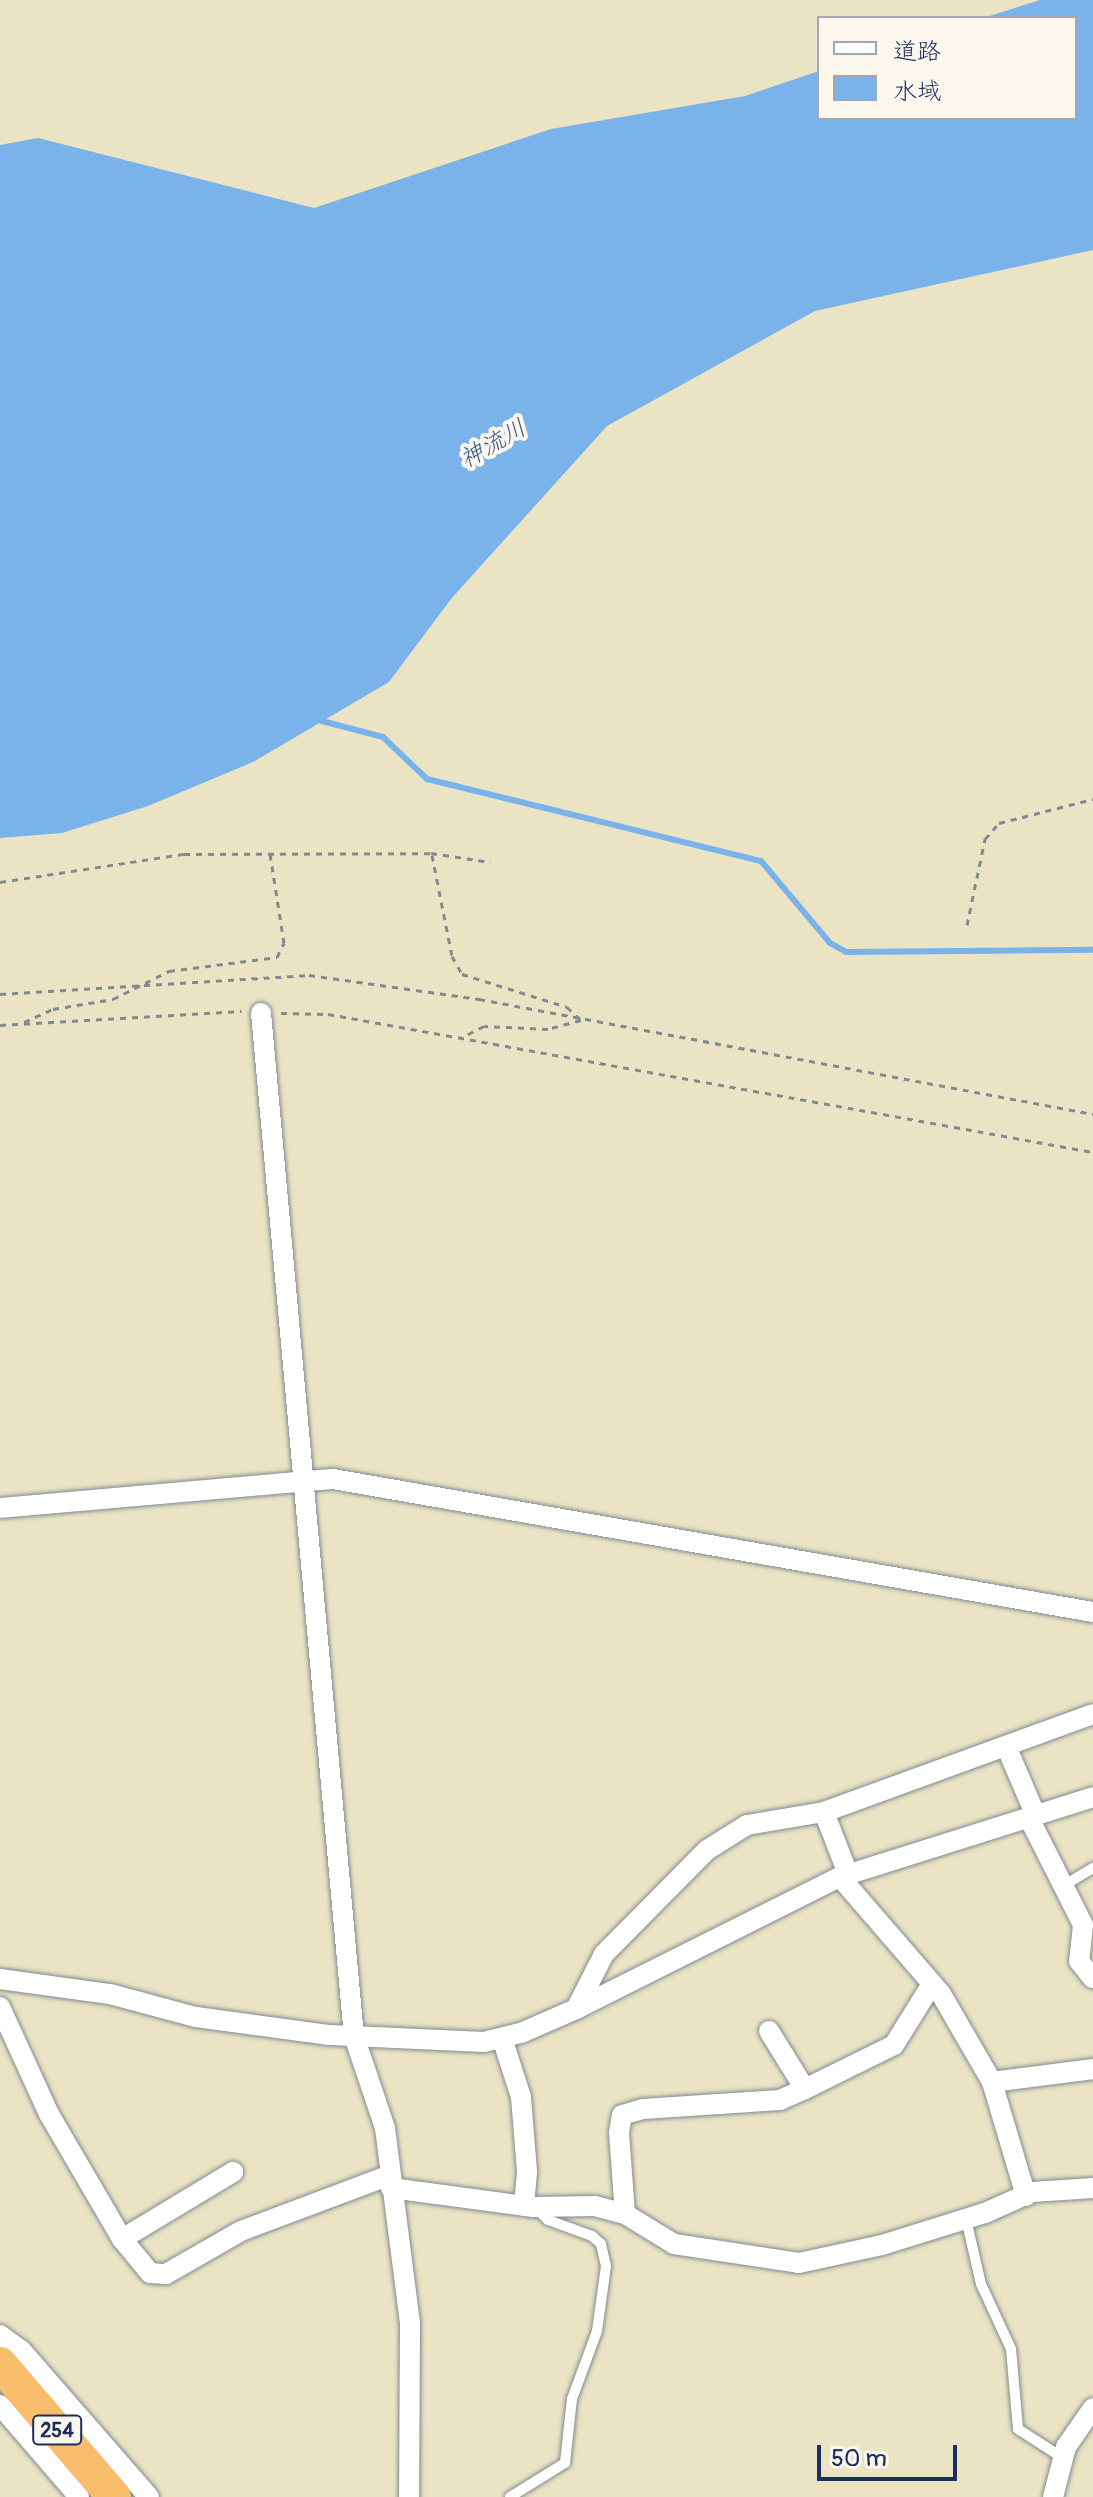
<!DOCTYPE html>
<meta charset="utf-8">
<style>
body{margin:0}
#map{position:relative;width:1093px;height:2497px;overflow:hidden;background:#eae4c4;font-family:Pangolin,"Klee One",sans-serif}
div>[style]{position:absolute}
[style*='--x']{left:calc(var(--x)*1px);top:calc(var(--y)*1px);width:calc(var(--w)*1px);rotate:calc(var(--a)*1deg)}
.water>*{inset:0;background:#79b3ea}
.stream>*{height:6px;margin:-3px;padding:0 3px;transform-origin:3px;border-radius:3px;background:#79b3ea}
.path>*{height:3px;margin-top:-1.5px;transform-origin:0;background:repeating-linear-gradient(90deg,#828a91 0 6px,transparent 0 12px)}
.roads{filter:drop-shadow(0 0 2px #828a91) drop-shadow(0 0 2px #828a91)}
.service>*{height:10px;margin:-5px;padding:0 5px;transform-origin:5px;border-radius:5px;background:#fff}
.minor>*{height:20px;margin:-10px;padding:0 10px;transform-origin:10px;border-radius:10px;background:#fff}
.trunk>*{height:34px;margin:-17px;padding:0 17px;transform-origin:17px;border-radius:17px;background:#f9be6d}
span{translate:-50% -50%;white-space:nowrap;text-align:center;line-height:1.15;-webkit-text-stroke:8px #fbf7ec;paint-order:stroke}
.shield-label span{padding:2px 6px;background:#fbf7ec;border:2px solid;border-radius:6px;-webkit-text-stroke-width:0}
.shield-label{font-size:20px;color:#1b2f5e;font-weight:700}
.water-label{font-size:24px;color:#375788;font-style:italic}
.legend{position:absolute;left:817px;top:16px;width:260px;height:104px;box-sizing:border-box;background:#fbf7ec;border:2px solid #a1a7b3;margin:0;padding:10px 14px;list-style:none;font-size:24px;color:#1b2f5e}
.legend li{display:flex;align-items:center;gap:16px;height:40px}
.legend b{width:40px;border:2px solid #a1a7b3}
.scale{position:absolute;left:817px;top:2445px;width:140px;height:36px;box-sizing:border-box;border:4px solid #1b2f5e;border-top:0;padding-left:10px;font-size:24px;line-height:28px;white-space:nowrap;color:#1b2f5e;-webkit-text-stroke:6px #fbf7ec;paint-order:stroke}
</style>
<div id="map">
<div class="water">
<i style="clip-path:polygon(1040px 0,1093px 0,1093px 250px,815px 311px,607px 426px,451px 599px,389px 682px,253px 762px,148px 806px,62px 833px,0 838px,0 145px,38px 138px,314px 208px,551px 129px,745px 96px,819px 71px,819px 118px,1075px 118px,1075px 18px,983px 18px)"></i>
</div>
<div class="stream">
<i style="--x:314;--y:719;--w:71;--a:14.6"></i>
<i style="--x:383;--y:737;--w:61;--a:43.7"></i>
<i style="--x:427;--y:779;--w:344;--a:13.8"></i>
<i style="--x:761;--y:861;--w:107;--a:49.9"></i>
<i style="--x:830;--y:943;--w:18;--a:29"></i>
<i style="--x:846;--y:952;--w:247;--a:-0.5"></i>
</div>
<div class="path">
<i style="--x:432;--y:855;--w:103;--a:78.8"></i>
<i style="--x:452;--y:956;--w:21;--a:61"></i>
<i style="--x:462;--y:974;--w:110;--a:17.4"></i>
<i style="--x:567;--y:1007;--w:19;--a:43"></i>
<i style="--x:581;--y:1020;--w:34;--a:165"></i>
<i style="--x:548;--y:1029;--w:64;--a:-177.3"></i>
<i style="--x:484;--y:1026;--w:27;--a:153"></i>
<i style="--x:0;--y:882;--w:186;--a:-8.7"></i>
<i style="--x:184;--y:854;--w:247;--a:-0.2"></i>
<i style="--x:431;--y:853;--w:60;--a:8.7"></i>
<i style="--x:967;--y:925;--w:88;--a:-78.2"></i>
<i style="--x:985;--y:839;--w:21;--a:-49"></i>
<i style="--x:999;--y:823;--w:97;--a:-14.3"></i>
<i style="--x:0;--y:994;--w:310;--a:-3.5"></i>
<i style="--x:309;--y:975;--w:172;--a:8"></i>
<i style="--x:479;--y:999;--w:625;--a:10.61"></i>
<i style="--x:281;--y:1013;--w:47;--a:1.2"></i>
<i style="--x:328;--y:1014;--w:777;--a:10.23"></i>
<i style="--x:24;--y:1022;--w:32;--a:-24"></i>
<i style="--x:53;--y:1009;--w:61;--a:-9.5"></i>
<i style="--x:113;--y:999;--w:63;--a:-26.6"></i>
<i style="--x:169;--y:971;--w:109;--a:-7.4"></i>
<i style="--x:277;--y:957;--w:16;--a:-63"></i>
<i style="--x:284;--y:943;--w:90;--a:-98.9"></i>
<i style="--x:0;--y:1025;--w:242;--a:-3.3"></i>
</div>
<div class="roads">
<div class="service">
<i style="--x:1063;--y:1886;--w:35;--a:-31"></i>
<i style="--x:966;--y:2219;--w:67;--a:77"></i>
<i style="--x:981;--y:2284;--w:72;--a:65.2"></i>
<i style="--x:1011;--y:2349;--w:80;--a:85"></i>
<i style="--x:1018;--y:2429;--w:54;--a:32.8"></i>
<i style="--x:510;--y:2497;--w:65;--a:-31.7"></i>
<i style="--x:565;--y:2463;--w:64;--a:-83.8"></i>
<i style="--x:572;--y:2399;--w:72;--a:-69.8"></i>
<i style="--x:597;--y:2331;--w:66;--a:-82.1"></i>
<i style="--x:606;--y:2266;--w:23;--a:-103"></i>
<i style="--x:601;--y:2244;--w:12;--a:-138"></i>
<i style="--x:592;--y:2236;--w:47;--a:-160"></i>
<i style="--x:548;--y:2220;--w:17;--a:-135"></i>
</div>
<div class="minor">
<i style="--x:261;--y:1013;--w:1027;--a:84.81"></i>
<i style="--x:354;--y:2036;--w:97;--a:71.4"></i>
<i style="--x:385;--y:2128;--w:196;--a:82.7"></i>
<i style="--x:410;--y:2322;--w:175;--a:90.3"></i>
<i style="--x:0;--y:1508;--w:334;--a:-5"></i>
<i style="--x:333;--y:1479;--w:772;--a:9.93"></i>
<i style="--x:1006;--y:1746;--w:76;--a:66.8"></i>
<i style="--x:824;--y:1812;--w:66;--a:68.8"></i>
<i style="--x:1029;--y:1818;--w:120;--a:63.2"></i>
<i style="--x:1083;--y:1925;--w:36;--a:96"></i>
<i style="--x:1079;--y:1961;--w:22;--a:51"></i>
<i style="--x:840;--y:1877;--w:155;--a:49.2"></i>
<i style="--x:941;--y:1994;--w:102;--a:59.9"></i>
<i style="--x:992;--y:2082;--w:119;--a:73.4"></i>
<i style="--x:0;--y:1979;--w:111;--a:7.8"></i>
<i style="--x:110;--y:1994;--w:89;--a:15"></i>
<i style="--x:196;--y:2017;--w:135;--a:7.7"></i>
<i style="--x:330;--y:2035;--w:154;--a:2.6"></i>
<i style="--x:484;--y:2042;--w:38;--a:-14"></i>
<i style="--x:521;--y:2033;--w:60;--a:-23.6"></i>
<i style="--x:576;--y:2009;--w:295;--a:-26.6"></i>
<i style="--x:840;--y:1877;--w:265;--a:-17.5"></i>
<i style="--x:0;--y:2007;--w:118;--a:65.4"></i>
<i style="--x:49;--y:2114;--w:145;--a:59.7"></i>
<i style="--x:122;--y:2239;--w:44;--a:50.5"></i>
<i style="--x:150;--y:2273;--w:16;--a:4"></i>
<i style="--x:166;--y:2274;--w:86;--a:-29.8"></i>
<i style="--x:241;--y:2231;--w:159;--a:-20.6"></i>
<i style="--x:576;--y:2009;--w:62;--a:-63"></i>
<i style="--x:604;--y:1954;--w:146;--a:-45.3"></i>
<i style="--x:707;--y:1850;--w:47;--a:-32"></i>
<i style="--x:747;--y:1825;--w:78;--a:-9.6"></i>
<i style="--x:824;--y:1812;--w:286;--a:-20"></i>
<i style="--x:769;--y:2031;--w:68;--a:58.2"></i>
<i style="--x:502;--y:2038;--w:62;--a:72.1"></i>
<i style="--x:521;--y:2097;--w:75;--a:85.4"></i>
<i style="--x:527;--y:2172;--w:34;--a:95"></i>
<i style="--x:992;--y:2082;--w:102;--a:-7.3"></i>
<i style="--x:391;--y:2188;--w:144;--a:7.6"></i>
<i style="--x:534;--y:2207;--w:61;--a:-0.9"></i>
<i style="--x:595;--y:2206;--w:31;--a:15"></i>
<i style="--x:625;--y:2214;--w:57;--a:31.5"></i>
<i style="--x:674;--y:2244;--w:126;--a:8.6"></i>
<i style="--x:799;--y:2263;--w:85;--a:-12.2"></i>
<i style="--x:882;--y:2245;--w:108;--a:-17.3"></i>
<i style="--x:985;--y:2213;--w:51;--a:-24.1"></i>
<i style="--x:1032;--y:2192;--w:61;--a:-3.8"></i>
<i style="--x:625;--y:2214;--w:81;--a:-94.2"></i>
<i style="--x:619;--y:2133;--w:18;--a:-81"></i>
<i style="--x:622;--y:2115;--w:22;--a:-16"></i>
<i style="--x:643;--y:2109;--w:137;--a:-3.8"></i>
<i style="--x:780;--y:2100;--w:27;--a:-24"></i>
<i style="--x:805;--y:2089;--w:99;--a:-26.3"></i>
<i style="--x:894;--y:2045;--w:72;--a:-58.1"></i>
<i style="--x:122;--y:2239;--w:130;--a:-31.1"></i>
<i style="--x:0;--y:2335;--w:26;--a:36"></i>
<i style="--x:21;--y:2350;--w:195;--a:49"></i>
<i style="--x:0;--y:2405;--w:121;--a:49.3"></i>
<i style="--x:1053;--y:2497;--w:52;--a:-75.4"></i>
<i style="--x:1066;--y:2447;--w:47;--a:-55.3"></i>
</div>
<div class="trunk">
<i style="--x:0;--y:2364;--w:175;--a:49.4"></i>
</div>
</div>
<div class="shield-label">
<span style="left:57px;top:2430px">254</span>
</div>
<div class="water-label">
<span style="left:493px;top:444px;rotate:-30deg">神流川</span>
</div>
<ul class="legend">
<li><b style="height:10px;background:#fff"></b>道路</li>
<li><b style="height:22px;background:#79b3ea"></b>水域</li>
</ul>
<div class="scale">50 m</div>
</div>
